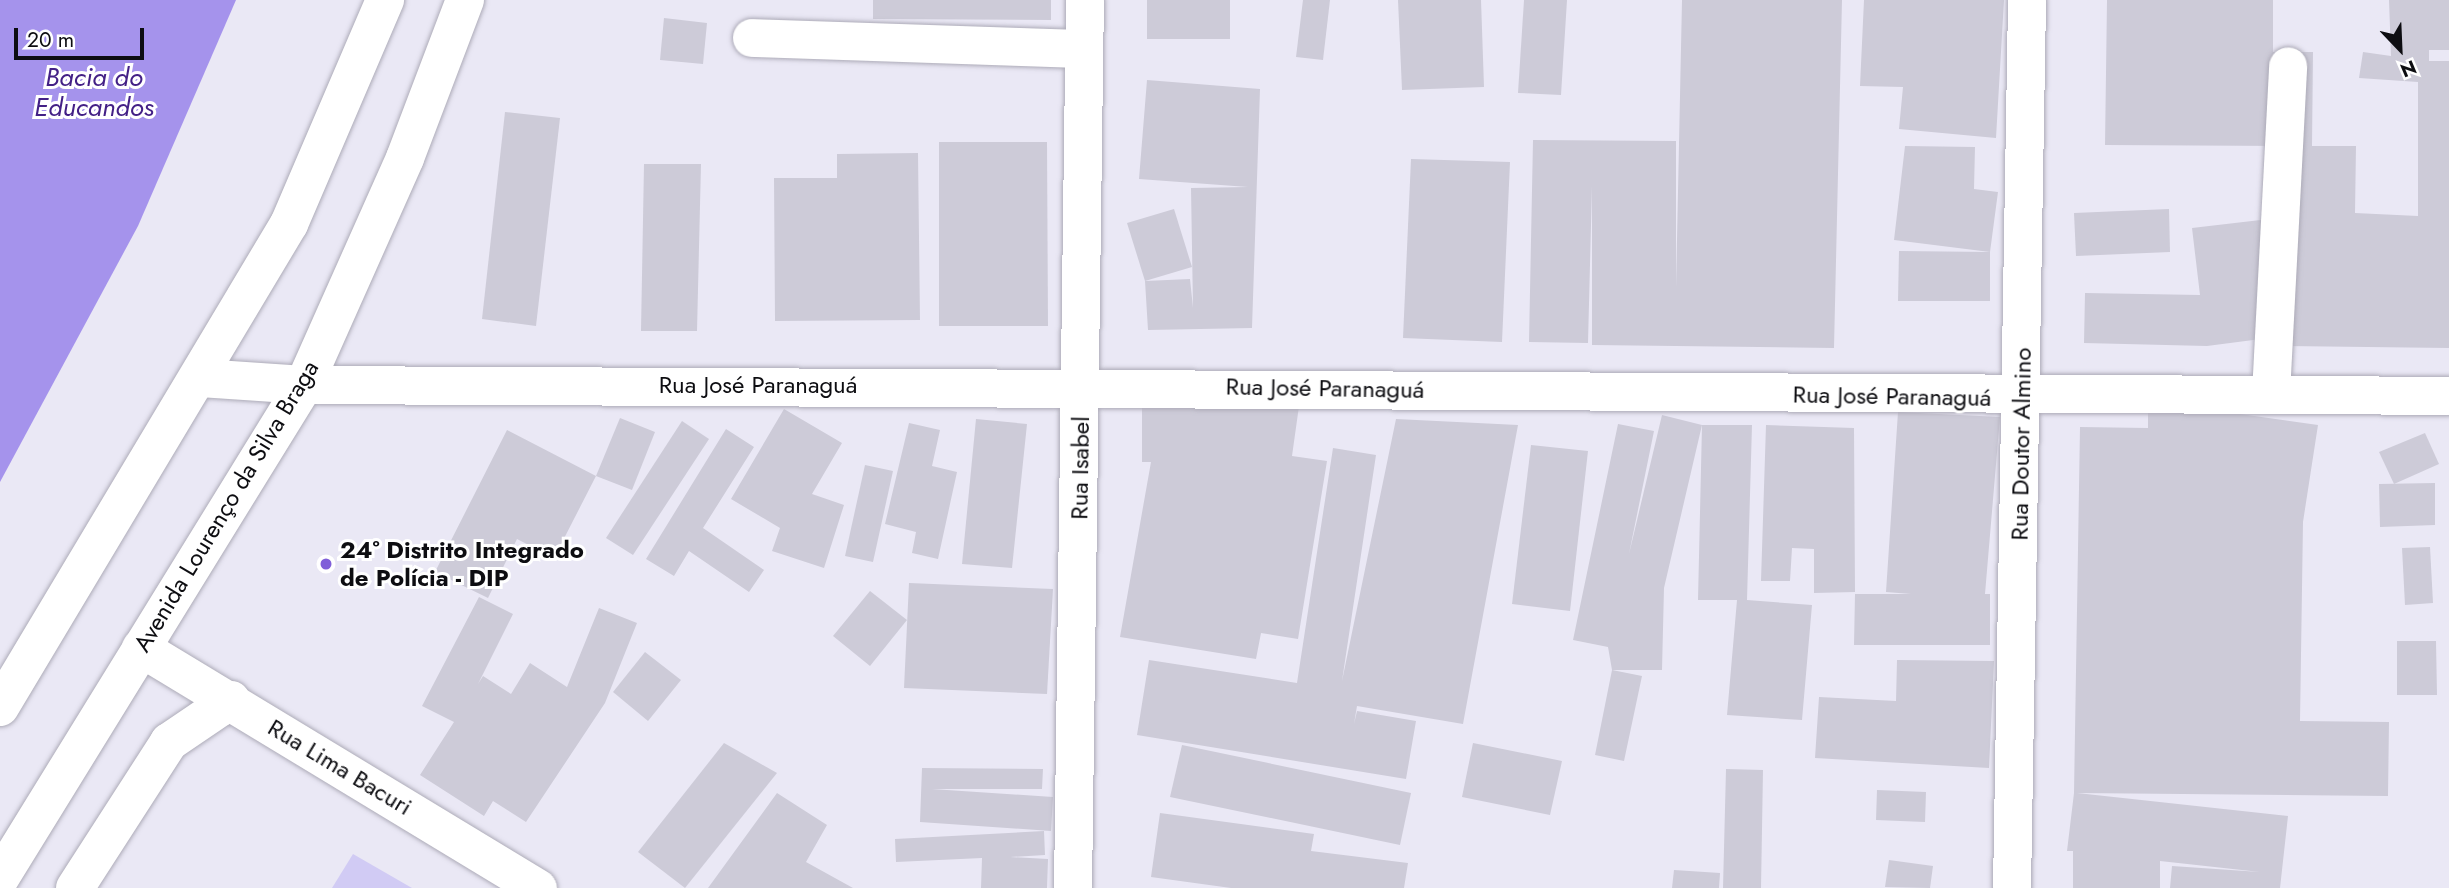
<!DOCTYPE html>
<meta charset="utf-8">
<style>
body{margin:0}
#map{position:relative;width:2449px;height:888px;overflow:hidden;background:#eae8f5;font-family:Jost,sans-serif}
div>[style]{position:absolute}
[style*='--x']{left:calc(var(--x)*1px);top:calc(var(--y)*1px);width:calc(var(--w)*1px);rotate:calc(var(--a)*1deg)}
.green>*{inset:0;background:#d1cbf4}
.water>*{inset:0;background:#a593ec}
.building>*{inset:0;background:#cdcbd8}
.roads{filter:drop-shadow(0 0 2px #adabb8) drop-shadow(0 0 2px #adabb8)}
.minor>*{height:38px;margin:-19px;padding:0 19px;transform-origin:19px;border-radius:19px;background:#fff}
.dots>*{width:19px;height:19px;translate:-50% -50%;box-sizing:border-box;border:4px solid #fff;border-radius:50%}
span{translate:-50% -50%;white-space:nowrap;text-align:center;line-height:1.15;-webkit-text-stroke:6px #fff;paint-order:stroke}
.street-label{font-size:24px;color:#0d0d11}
.poi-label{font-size:24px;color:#0d0d11;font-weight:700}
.left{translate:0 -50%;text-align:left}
.water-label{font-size:26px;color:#432086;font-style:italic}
.north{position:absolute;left:2365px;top:14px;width:70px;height:70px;-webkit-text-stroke:5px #fff;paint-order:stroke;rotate:157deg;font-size:19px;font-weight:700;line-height:28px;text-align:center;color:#0d0d11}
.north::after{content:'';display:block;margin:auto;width:24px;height:32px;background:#0d0d11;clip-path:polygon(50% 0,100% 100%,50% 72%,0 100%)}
.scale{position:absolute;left:14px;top:28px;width:130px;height:32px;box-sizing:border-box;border:4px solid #0d0d11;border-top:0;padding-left:9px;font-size:21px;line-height:24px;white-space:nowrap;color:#0d0d11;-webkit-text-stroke:5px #fff;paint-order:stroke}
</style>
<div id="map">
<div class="green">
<i style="clip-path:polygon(353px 854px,412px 888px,332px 888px)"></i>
</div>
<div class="water">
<i style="clip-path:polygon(0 0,236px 0,138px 226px,0 482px)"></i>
</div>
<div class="building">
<i style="clip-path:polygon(873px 0,1051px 0,1051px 20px,873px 19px)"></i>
<i style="clip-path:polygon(1147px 0,1230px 0,1230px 39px,1147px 39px)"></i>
<i style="clip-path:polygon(1303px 0,1330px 0,1323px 60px,1296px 57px)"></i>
<i style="clip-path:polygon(1398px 0,1481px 0,1484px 87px,1402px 90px)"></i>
<i style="clip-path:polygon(1524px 0,1567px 0,1561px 95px,1518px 93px)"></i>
<i style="clip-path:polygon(1682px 0,1842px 0,1834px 348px,1592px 345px,1592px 186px,1588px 343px,1529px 342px,1533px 140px,1676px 141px,1676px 288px)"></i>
<i style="clip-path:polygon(1864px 0,2004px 0,1996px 138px,1899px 129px,1903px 87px,1860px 86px)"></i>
<i style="clip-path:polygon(2107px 0,2273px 0,2273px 52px,2313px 52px,2312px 146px,2356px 146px,2355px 213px,2418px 216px,2418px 82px,2359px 78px,2363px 52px,2391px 56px,2389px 0,2449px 0,2449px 50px,2429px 50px,2429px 61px,2449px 61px,2449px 348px,2283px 346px,2284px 336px,2207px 346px,2084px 343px,2085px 293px,2200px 295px,2192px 228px,2269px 219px,2285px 146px,2105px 145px)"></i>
<i style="clip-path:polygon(664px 18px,707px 23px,703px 64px,660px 60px)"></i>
<i style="clip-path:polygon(1147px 80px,1260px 89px,1252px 328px,1148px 330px,1145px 281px,1190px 279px,1193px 308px,1191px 188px,1248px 187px,1139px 179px)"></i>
<i style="clip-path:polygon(505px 112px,560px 118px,536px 326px,482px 319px)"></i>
<i style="clip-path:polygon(939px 142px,1047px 142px,1048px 326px,939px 326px)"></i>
<i style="clip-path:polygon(1905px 146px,1975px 147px,1974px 189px,1998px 192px,1990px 252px,1894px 240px)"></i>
<i style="clip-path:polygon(918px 153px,920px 320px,775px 321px,774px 178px,837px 178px,837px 154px)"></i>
<i style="clip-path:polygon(1411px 159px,1510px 162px,1502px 342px,1403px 338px)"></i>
<i style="clip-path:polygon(644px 164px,701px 164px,697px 331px,641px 331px)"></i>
<i style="clip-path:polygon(1174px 209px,1192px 267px,1145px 281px,1127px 223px)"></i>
<i style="clip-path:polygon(2169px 209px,2170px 252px,2076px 256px,2074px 213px)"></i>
<i style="clip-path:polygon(1899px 251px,1990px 252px,1990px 301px,1898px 301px)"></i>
<i style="clip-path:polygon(1142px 396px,1300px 399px,1292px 456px,1327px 461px,1298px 639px,1261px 633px,1256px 659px,1120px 637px,1151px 462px,1142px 462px)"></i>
<i style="clip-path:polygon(784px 409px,842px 443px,812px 494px,844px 505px,824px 568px,772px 551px,780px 528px,731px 499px)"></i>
<i style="clip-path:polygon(2148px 411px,2233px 413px,2318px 425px,2303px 522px,2300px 721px,2389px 722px,2388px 796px,2077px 793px,2288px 816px,2280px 888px,2170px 888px,2172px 866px,2260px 872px,2160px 861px,2160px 888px,2073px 888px,2073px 851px,2067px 851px,2074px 793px,2080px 427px,2148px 428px)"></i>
<i style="clip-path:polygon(1898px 412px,2000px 417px,1985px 594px,1990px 594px,1990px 645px,1854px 645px,1855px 594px,1911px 594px,1886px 592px)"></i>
<i style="clip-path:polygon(1662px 415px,1702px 425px,1664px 588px,1662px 670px,1612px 670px,1642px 676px,1624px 761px,1595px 755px,1612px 670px,1608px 647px,1573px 640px,1618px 424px,1654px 431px,1629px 554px)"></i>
<i style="clip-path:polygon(620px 418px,655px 432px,632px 490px,596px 476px)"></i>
<i style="clip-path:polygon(976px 419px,1027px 424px,1012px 568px,962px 564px)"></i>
<i style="clip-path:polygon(1396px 419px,1518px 425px,1463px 724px,1357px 706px,1354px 724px,1357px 711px,1416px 721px,1406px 779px,1137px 735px,1149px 660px,1297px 683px,1333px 448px,1376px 455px,1342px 681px)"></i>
<i style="clip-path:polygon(682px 421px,709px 439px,633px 555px,606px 538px)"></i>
<i style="clip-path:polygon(909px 423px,940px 430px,932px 466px,957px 472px,938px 559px,912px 553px,916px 532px,885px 524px)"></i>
<i style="clip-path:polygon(1702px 425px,1752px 425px,1747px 600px,1812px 605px,1802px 720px,1727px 715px,1737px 600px,1698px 600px)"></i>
<i style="clip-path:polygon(1766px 425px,1854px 428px,1855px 592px,1814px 593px,1814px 549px,1792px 548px,1790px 581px,1761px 581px)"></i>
<i style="clip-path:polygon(726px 429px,754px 447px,703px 528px,764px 570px,749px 592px,689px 551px,674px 576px,646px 559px)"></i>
<i style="clip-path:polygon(507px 430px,596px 476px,554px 558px,517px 539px,488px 598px,435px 572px)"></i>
<i style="clip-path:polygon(2425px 433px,2439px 464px,2394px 484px,2379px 452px)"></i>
<i style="clip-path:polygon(1531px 445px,1588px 451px,1570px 611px,1512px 604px)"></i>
<i style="clip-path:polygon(865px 465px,893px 471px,873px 562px,845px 556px)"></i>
<i style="clip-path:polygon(2435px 483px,2435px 525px,2380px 527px,2379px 484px)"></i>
<i style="clip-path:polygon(2430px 547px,2433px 603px,2405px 605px,2402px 548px)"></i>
<i style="clip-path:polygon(909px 583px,1053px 589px,1047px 694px,904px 688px)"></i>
<i style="clip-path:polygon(870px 591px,907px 620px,870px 666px,833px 636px)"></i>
<i style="clip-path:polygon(479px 597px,513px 614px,478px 684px,483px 676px,511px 694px,530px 663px,567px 687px,599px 608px,637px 623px,605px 703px,526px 822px,493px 801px,484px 816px,420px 775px,454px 722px,422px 706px)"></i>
<i style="clip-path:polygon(2397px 641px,2436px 641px,2437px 695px,2397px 695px)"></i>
<i style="clip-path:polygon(645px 652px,681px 680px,648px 721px,613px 692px)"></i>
<i style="clip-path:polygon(1897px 660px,1994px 661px,1989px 768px,1815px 758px,1819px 697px,1896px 701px)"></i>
<i style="clip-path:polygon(724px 743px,777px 773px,685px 888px,638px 852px)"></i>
<i style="clip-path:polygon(1473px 743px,1562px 761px,1550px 815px,1462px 797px)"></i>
<i style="clip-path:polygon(1182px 745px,1411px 793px,1400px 845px,1170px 797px)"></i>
<i style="clip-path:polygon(922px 768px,1043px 769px,1042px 789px,932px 789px,1053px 797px,1051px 831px,920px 822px)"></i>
<i style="clip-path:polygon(1726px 769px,1763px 770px,1761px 888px,1723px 888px)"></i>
<i style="clip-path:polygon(1877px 790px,1926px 792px,1925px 822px,1876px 820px)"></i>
<i style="clip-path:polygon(777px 793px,827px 825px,806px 862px,853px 888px,708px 888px)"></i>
<i style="clip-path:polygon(1160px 813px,1314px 834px,1311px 851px,1408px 863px,1404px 888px,1231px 888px,1151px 877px)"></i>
<i style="clip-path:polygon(1044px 831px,1045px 855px,1010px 857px,1048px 859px,1047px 888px,981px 888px,982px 858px,896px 862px,895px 839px)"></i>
<i style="clip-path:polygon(1889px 860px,1933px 866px,1930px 888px,1885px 887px)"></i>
<i style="clip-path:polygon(1674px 870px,1720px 873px,1719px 888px,1672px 888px)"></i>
</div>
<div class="roads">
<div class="minor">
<i style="--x:752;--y:38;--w:332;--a:1.9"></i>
<i style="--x:201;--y:378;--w:103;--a:3.9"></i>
<i style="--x:304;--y:385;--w:2145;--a:0.29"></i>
<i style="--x:2271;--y:394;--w:328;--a:-87"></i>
<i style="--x:141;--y:648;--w:464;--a:31.2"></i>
<i style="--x:0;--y:707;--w:563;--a:-59.11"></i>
<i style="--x:289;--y:224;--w:244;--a:-66.8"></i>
<i style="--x:0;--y:878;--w:579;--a:-58.34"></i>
<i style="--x:304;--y:385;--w:248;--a:-66"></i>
<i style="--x:405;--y:158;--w:169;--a:-69.2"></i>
<i style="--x:75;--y:888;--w:174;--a:-57.2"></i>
<i style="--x:169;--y:742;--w:75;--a:-34.1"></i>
<i style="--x:1073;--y:888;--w:888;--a:-89.23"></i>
<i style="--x:2012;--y:888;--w:888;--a:-89.03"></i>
</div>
</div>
<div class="dots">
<i style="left:326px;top:564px;background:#805fd9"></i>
</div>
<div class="street-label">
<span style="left:758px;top:385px">Rua José Paranaguá</span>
<span style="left:1325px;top:388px;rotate:1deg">Rua José Paranaguá</span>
<span style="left:1892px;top:396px;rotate:1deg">Rua José Paranaguá</span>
<span style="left:2021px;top:444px;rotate:-89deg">Rua Doutor Almino</span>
<span style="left:1080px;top:468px;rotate:-89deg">Rua Isabel</span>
<span style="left:226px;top:506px;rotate:-59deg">Avenida Lourenço da Silva Braga</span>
<span style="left:340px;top:767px;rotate:31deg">Rua Lima Bacuri</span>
</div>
<div class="poi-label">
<span class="left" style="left:340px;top:564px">24º Distrito Integrado<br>de Polícia - DIP</span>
</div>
<div class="water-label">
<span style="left:94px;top:93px">Bacia do<br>Educandos</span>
</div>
<div class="north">N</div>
<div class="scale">20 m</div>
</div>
